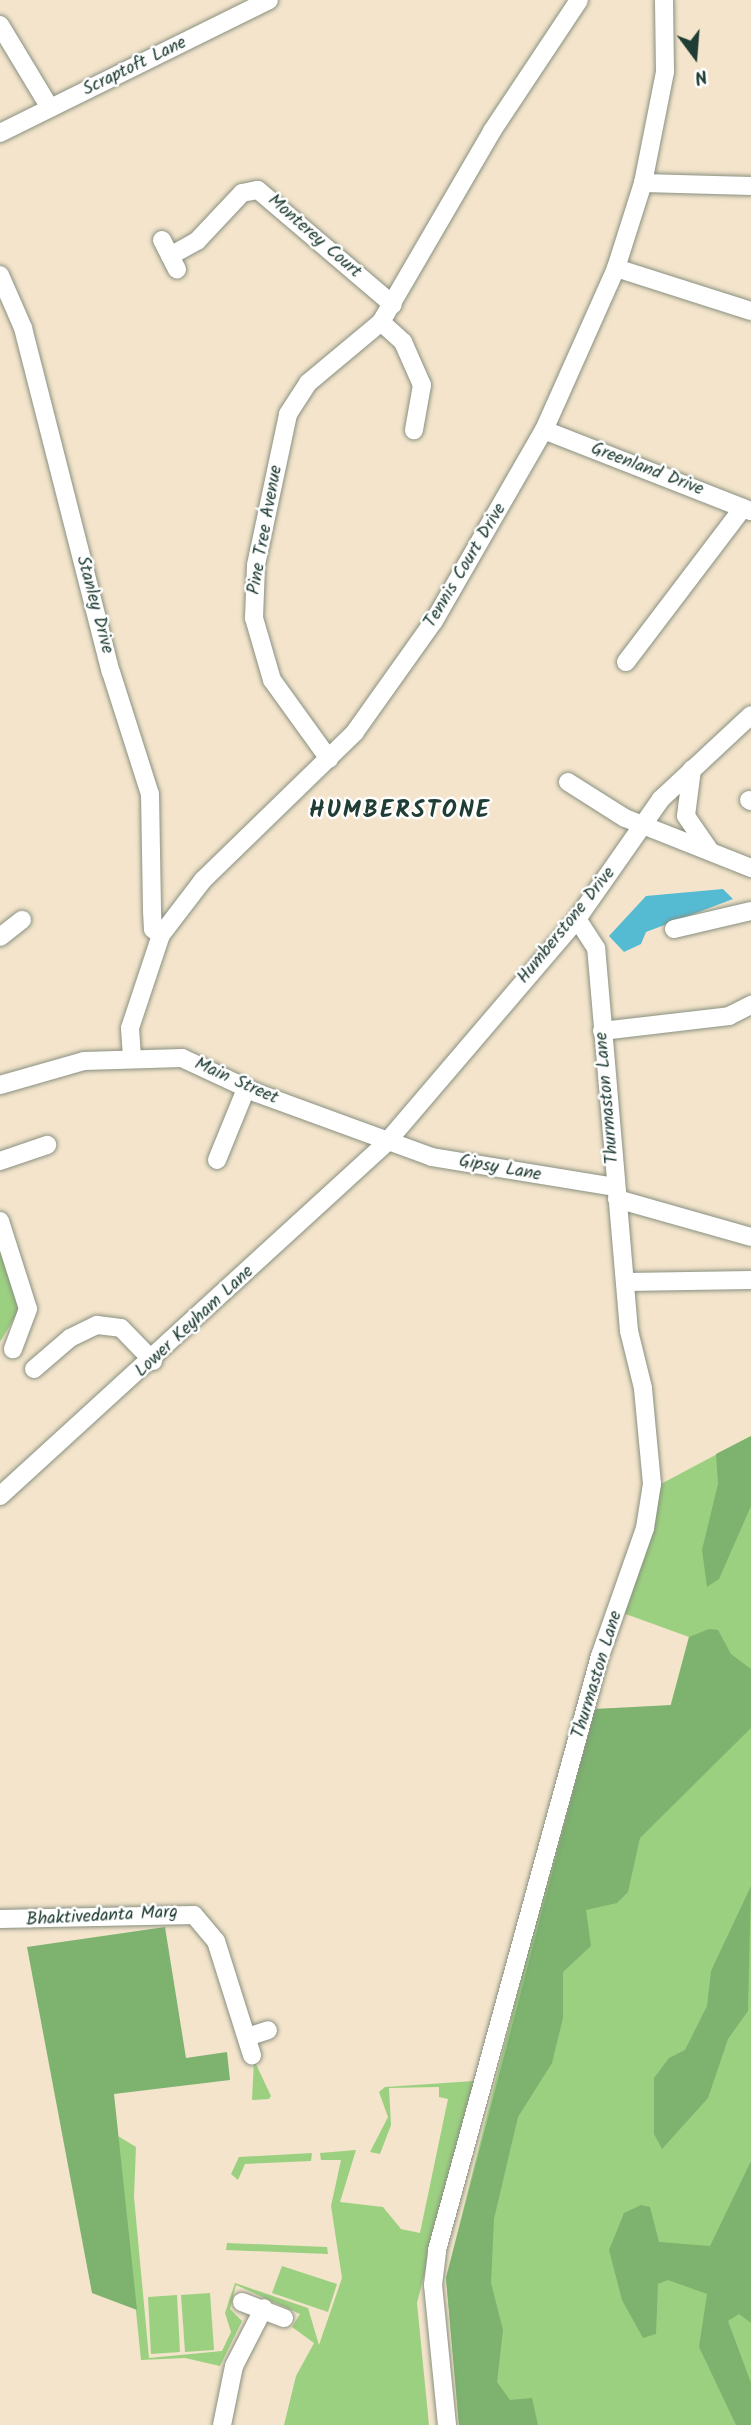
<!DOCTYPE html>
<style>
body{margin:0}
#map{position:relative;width:751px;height:2425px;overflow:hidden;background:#f3e4cb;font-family:Kalam,sans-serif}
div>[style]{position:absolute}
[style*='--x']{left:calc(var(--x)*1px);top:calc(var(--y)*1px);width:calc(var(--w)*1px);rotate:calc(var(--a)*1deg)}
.green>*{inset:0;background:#9cd081}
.forest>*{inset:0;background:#7db26f}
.water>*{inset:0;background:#55bbd3}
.roads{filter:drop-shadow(0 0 2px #899080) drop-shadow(0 0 2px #899080)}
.minor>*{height:18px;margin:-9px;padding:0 9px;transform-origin:9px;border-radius:9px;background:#fff}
span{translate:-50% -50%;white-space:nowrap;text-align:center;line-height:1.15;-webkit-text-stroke:5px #fff;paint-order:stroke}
.street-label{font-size:18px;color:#1f3d34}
.district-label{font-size:24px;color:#1f3d34;font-weight:700;letter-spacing:2px}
.north{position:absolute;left:660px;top:21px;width:70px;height:70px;-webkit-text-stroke:5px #fff;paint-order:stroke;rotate:164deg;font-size:19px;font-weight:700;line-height:28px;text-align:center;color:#1f3d34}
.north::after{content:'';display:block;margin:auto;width:24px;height:32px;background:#1f3d34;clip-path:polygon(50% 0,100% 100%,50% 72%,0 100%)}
</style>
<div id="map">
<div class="green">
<i style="clip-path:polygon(0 1246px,21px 1307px,0 1342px)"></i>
<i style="clip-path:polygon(751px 1436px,751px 2425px,459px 2425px,446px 2278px,552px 1856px,595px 1709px,670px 1707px,689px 1637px,623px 1613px,659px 1485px)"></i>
<i style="clip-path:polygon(254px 2060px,271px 2096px,269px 2099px,252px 2100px)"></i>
<i style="clip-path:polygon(474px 2081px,417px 2303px,429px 2425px,284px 2425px,296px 2376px,314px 2343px,292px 2327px,300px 2314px,236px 2285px,230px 2309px,242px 2321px,220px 2366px,185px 2358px,141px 2360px,118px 2136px,136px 2147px,134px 2197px,149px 2358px,222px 2351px,231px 2332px,225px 2313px,235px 2283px,308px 2308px,319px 2345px,342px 2278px,331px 2206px,341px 2160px,321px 2160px,320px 2153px,356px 2150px,340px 2202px,383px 2207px,401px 2229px,420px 2233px,448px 2099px,439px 2097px,439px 2087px,389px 2088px,391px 2125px,380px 2154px,370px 2152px,388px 2117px,379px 2092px,385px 2087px)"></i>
<i style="clip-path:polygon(312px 2153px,311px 2161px,245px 2164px,238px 2180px,231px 2174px,239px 2157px)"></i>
<i style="clip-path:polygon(227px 2243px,327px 2247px,328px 2254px,226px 2250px)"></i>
<i style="clip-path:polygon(282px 2266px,337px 2284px,328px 2312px,272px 2293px)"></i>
<i style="clip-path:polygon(210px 2293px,214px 2350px,185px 2352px,181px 2295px)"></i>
<i style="clip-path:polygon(177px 2295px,180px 2352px,151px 2354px,148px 2297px)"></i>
</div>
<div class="forest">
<i style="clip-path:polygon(751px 1436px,751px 1506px,719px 1579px,707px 1587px,702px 1550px,718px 1484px,716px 1454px)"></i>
<i style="clip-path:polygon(709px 1629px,718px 1630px,731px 1654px,751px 1669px,751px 1728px,640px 1838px,628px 1892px,617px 1903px,586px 1910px,591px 1946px,563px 1972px,563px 2018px,552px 2063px,518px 2117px,494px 2219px,491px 2283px,503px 2330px,497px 2382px,510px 2400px,532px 2398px,538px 2425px,459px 2425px,446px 2278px,595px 1709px,671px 1705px,689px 1637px)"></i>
<i style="clip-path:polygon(751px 1886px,748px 2011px,728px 2039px,708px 2098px,662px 2149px,654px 2134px,654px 2078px,669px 2058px,685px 2050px,707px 2006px,711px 1971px)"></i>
<i style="clip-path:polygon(165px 1927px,186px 2058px,227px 2052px,230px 2080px,114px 2094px,137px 2310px,92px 2293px,27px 1947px)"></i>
<i style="clip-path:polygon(751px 2161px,751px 2323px,739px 2314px,728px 2321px,751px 2383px,751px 2425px,736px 2425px,699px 2347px,707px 2294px,668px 2280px,658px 2284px,656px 2334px,643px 2338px,622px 2300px,609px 2250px,624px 2213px,641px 2205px,650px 2207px,659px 2242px,710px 2246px)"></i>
</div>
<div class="water">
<i style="clip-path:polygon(723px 889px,733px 899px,646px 932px,641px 944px,624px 952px,609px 936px,646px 896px)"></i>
</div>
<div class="roads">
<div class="minor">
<i style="--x:0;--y:25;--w:97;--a:58.9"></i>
<i style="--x:0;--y:133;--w:300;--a:-26.3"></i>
<i style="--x:643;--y:183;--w:108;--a:1.6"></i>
<i style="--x:162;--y:240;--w:33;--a:63"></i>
<i style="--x:170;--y:256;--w:31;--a:-29"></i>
<i style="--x:197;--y:241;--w:66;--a:-46.8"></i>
<i style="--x:242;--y:193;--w:16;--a:-11"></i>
<i style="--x:258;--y:190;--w:177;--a:40.4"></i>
<i style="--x:616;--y:268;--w:142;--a:17.7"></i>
<i style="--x:0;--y:275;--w:58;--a:66.5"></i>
<i style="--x:23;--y:328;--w:355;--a:75.7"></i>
<i style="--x:111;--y:672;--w:128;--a:72.3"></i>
<i style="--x:150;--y:794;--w:117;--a:89"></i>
<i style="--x:152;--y:911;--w:18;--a:87"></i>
<i style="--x:153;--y:929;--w:10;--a:37"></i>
<i style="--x:381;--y:322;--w:30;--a:42"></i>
<i style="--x:403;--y:342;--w:47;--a:66.2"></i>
<i style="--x:422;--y:385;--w:46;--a:100.1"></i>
<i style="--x:544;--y:430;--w:222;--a:21.4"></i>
<i style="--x:626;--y:662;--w:193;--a:-52.8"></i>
<i style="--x:329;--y:759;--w:97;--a:-125.8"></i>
<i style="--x:272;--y:680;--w:65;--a:-106.2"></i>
<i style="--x:254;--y:618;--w:53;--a:-87.8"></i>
<i style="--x:256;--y:565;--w:154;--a:-78"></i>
<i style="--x:288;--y:414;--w:37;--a:-57"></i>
<i style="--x:308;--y:383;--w:95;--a:-39.9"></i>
<i style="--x:381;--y:322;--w:221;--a:-59.8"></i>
<i style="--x:492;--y:131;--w:157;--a:-56.4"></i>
<i style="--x:692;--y:769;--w:47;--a:97.3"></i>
<i style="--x:686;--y:816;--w:42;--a:55.6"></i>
<i style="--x:568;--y:782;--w:67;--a:32.3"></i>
<i style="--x:625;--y:818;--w:136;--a:21.6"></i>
<i style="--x:749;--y:800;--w:2;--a:27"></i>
<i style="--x:674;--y:929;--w:79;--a:-13.2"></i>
<i style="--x:0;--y:937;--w:28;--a:-38"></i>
<i style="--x:602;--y:1031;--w:128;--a:-6.7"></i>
<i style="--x:729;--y:1016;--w:25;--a:-27"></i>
<i style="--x:132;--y:1057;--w:29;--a:-94"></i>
<i style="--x:130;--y:1028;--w:98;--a:-71.6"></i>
<i style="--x:161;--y:935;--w:69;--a:-52.6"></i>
<i style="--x:203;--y:880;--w:212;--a:-44.2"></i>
<i style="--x:355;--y:732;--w:136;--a:-54.6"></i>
<i style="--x:434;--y:621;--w:220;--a:-60.1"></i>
<i style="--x:544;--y:430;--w:177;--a:-66"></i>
<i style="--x:616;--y:268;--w:89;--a:-72.4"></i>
<i style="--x:643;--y:183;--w:113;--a:-78.8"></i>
<i style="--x:665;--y:72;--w:72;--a:-90.8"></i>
<i style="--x:0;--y:1085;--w:87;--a:-15.9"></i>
<i style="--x:84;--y:1061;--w:98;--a:-1.8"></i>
<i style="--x:182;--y:1058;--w:83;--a:25"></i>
<i style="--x:257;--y:1093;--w:186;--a:20.1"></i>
<i style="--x:432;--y:1157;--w:185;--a:9.3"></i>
<i style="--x:217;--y:1160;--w:77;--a:-67.8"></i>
<i style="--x:0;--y:1161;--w:50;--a:-18.8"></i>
<i style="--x:617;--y:1199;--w:139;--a:15.8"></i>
<i style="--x:0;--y:1221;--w:92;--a:72.3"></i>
<i style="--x:28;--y:1309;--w:43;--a:110.6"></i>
<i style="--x:626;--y:1282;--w:125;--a:-0.9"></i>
<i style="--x:34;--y:1369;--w:48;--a:-40.7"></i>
<i style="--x:70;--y:1338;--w:30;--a:-26"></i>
<i style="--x:97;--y:1325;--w:24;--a:7"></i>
<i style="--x:121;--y:1328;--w:46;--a:45.9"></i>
<i style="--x:0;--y:1496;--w:523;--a:-42.44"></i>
<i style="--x:386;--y:1143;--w:294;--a:-49.5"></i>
<i style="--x:577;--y:919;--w:146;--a:-55"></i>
<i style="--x:661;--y:799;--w:123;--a:-43"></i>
<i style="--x:0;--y:1919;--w:194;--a:-1.2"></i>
<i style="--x:194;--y:1915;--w:34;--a:50"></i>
<i style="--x:216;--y:1941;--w:120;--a:72.5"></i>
<i style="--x:247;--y:2037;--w:22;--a:-18"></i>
<i style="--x:242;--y:2302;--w:45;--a:20.9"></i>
<i style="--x:222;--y:2425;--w:60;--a:-78.5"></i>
<i style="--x:234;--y:2366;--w:65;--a:-62.7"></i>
<i style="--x:447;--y:2425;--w:141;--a:-95.7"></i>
<i style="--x:433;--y:2285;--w:35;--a:-83"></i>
<i style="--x:437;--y:2250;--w:616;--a:-74.66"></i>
<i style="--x:600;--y:1656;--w:136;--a:-70.6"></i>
<i style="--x:645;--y:1528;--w:45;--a:-81"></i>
<i style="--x:652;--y:1484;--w:96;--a:-95.4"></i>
<i style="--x:643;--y:1388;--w:59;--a:-103.8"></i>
<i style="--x:629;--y:1331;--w:384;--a:-94.9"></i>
<i style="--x:596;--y:948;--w:35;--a:-123"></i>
</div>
</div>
<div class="street-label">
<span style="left:135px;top:67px;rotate:-26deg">Scraptoft Lane</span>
<span style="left:314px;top:237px;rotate:41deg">Monterey Court</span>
<span style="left:647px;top:470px;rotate:21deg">Greenland Drive</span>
<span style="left:266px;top:530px;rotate:-80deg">Pine Tree Avenue</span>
<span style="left:466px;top:566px;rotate:-59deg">Tennis Court Drive</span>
<span style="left:94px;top:605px;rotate:75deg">Stanley Drive</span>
<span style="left:567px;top:926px;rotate:-51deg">Humberstone Drive</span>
<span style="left:236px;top:1082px;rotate:24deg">Main Street</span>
<span style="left:608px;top:1098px;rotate:-95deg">Thurmaston Lane</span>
<span style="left:500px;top:1169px;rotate:10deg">Gipsy Lane</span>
<span style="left:195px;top:1322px;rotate:-43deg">Lower Keyham Lane</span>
<span style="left:598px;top:1675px;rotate:-73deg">Thurmaston Lane</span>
<span style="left:102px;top:1917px;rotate:-3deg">Bhaktivedanta Marg</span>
</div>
<div class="district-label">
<span style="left:400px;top:811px">HUMBERSTONE</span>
</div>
<div class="north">N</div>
</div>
